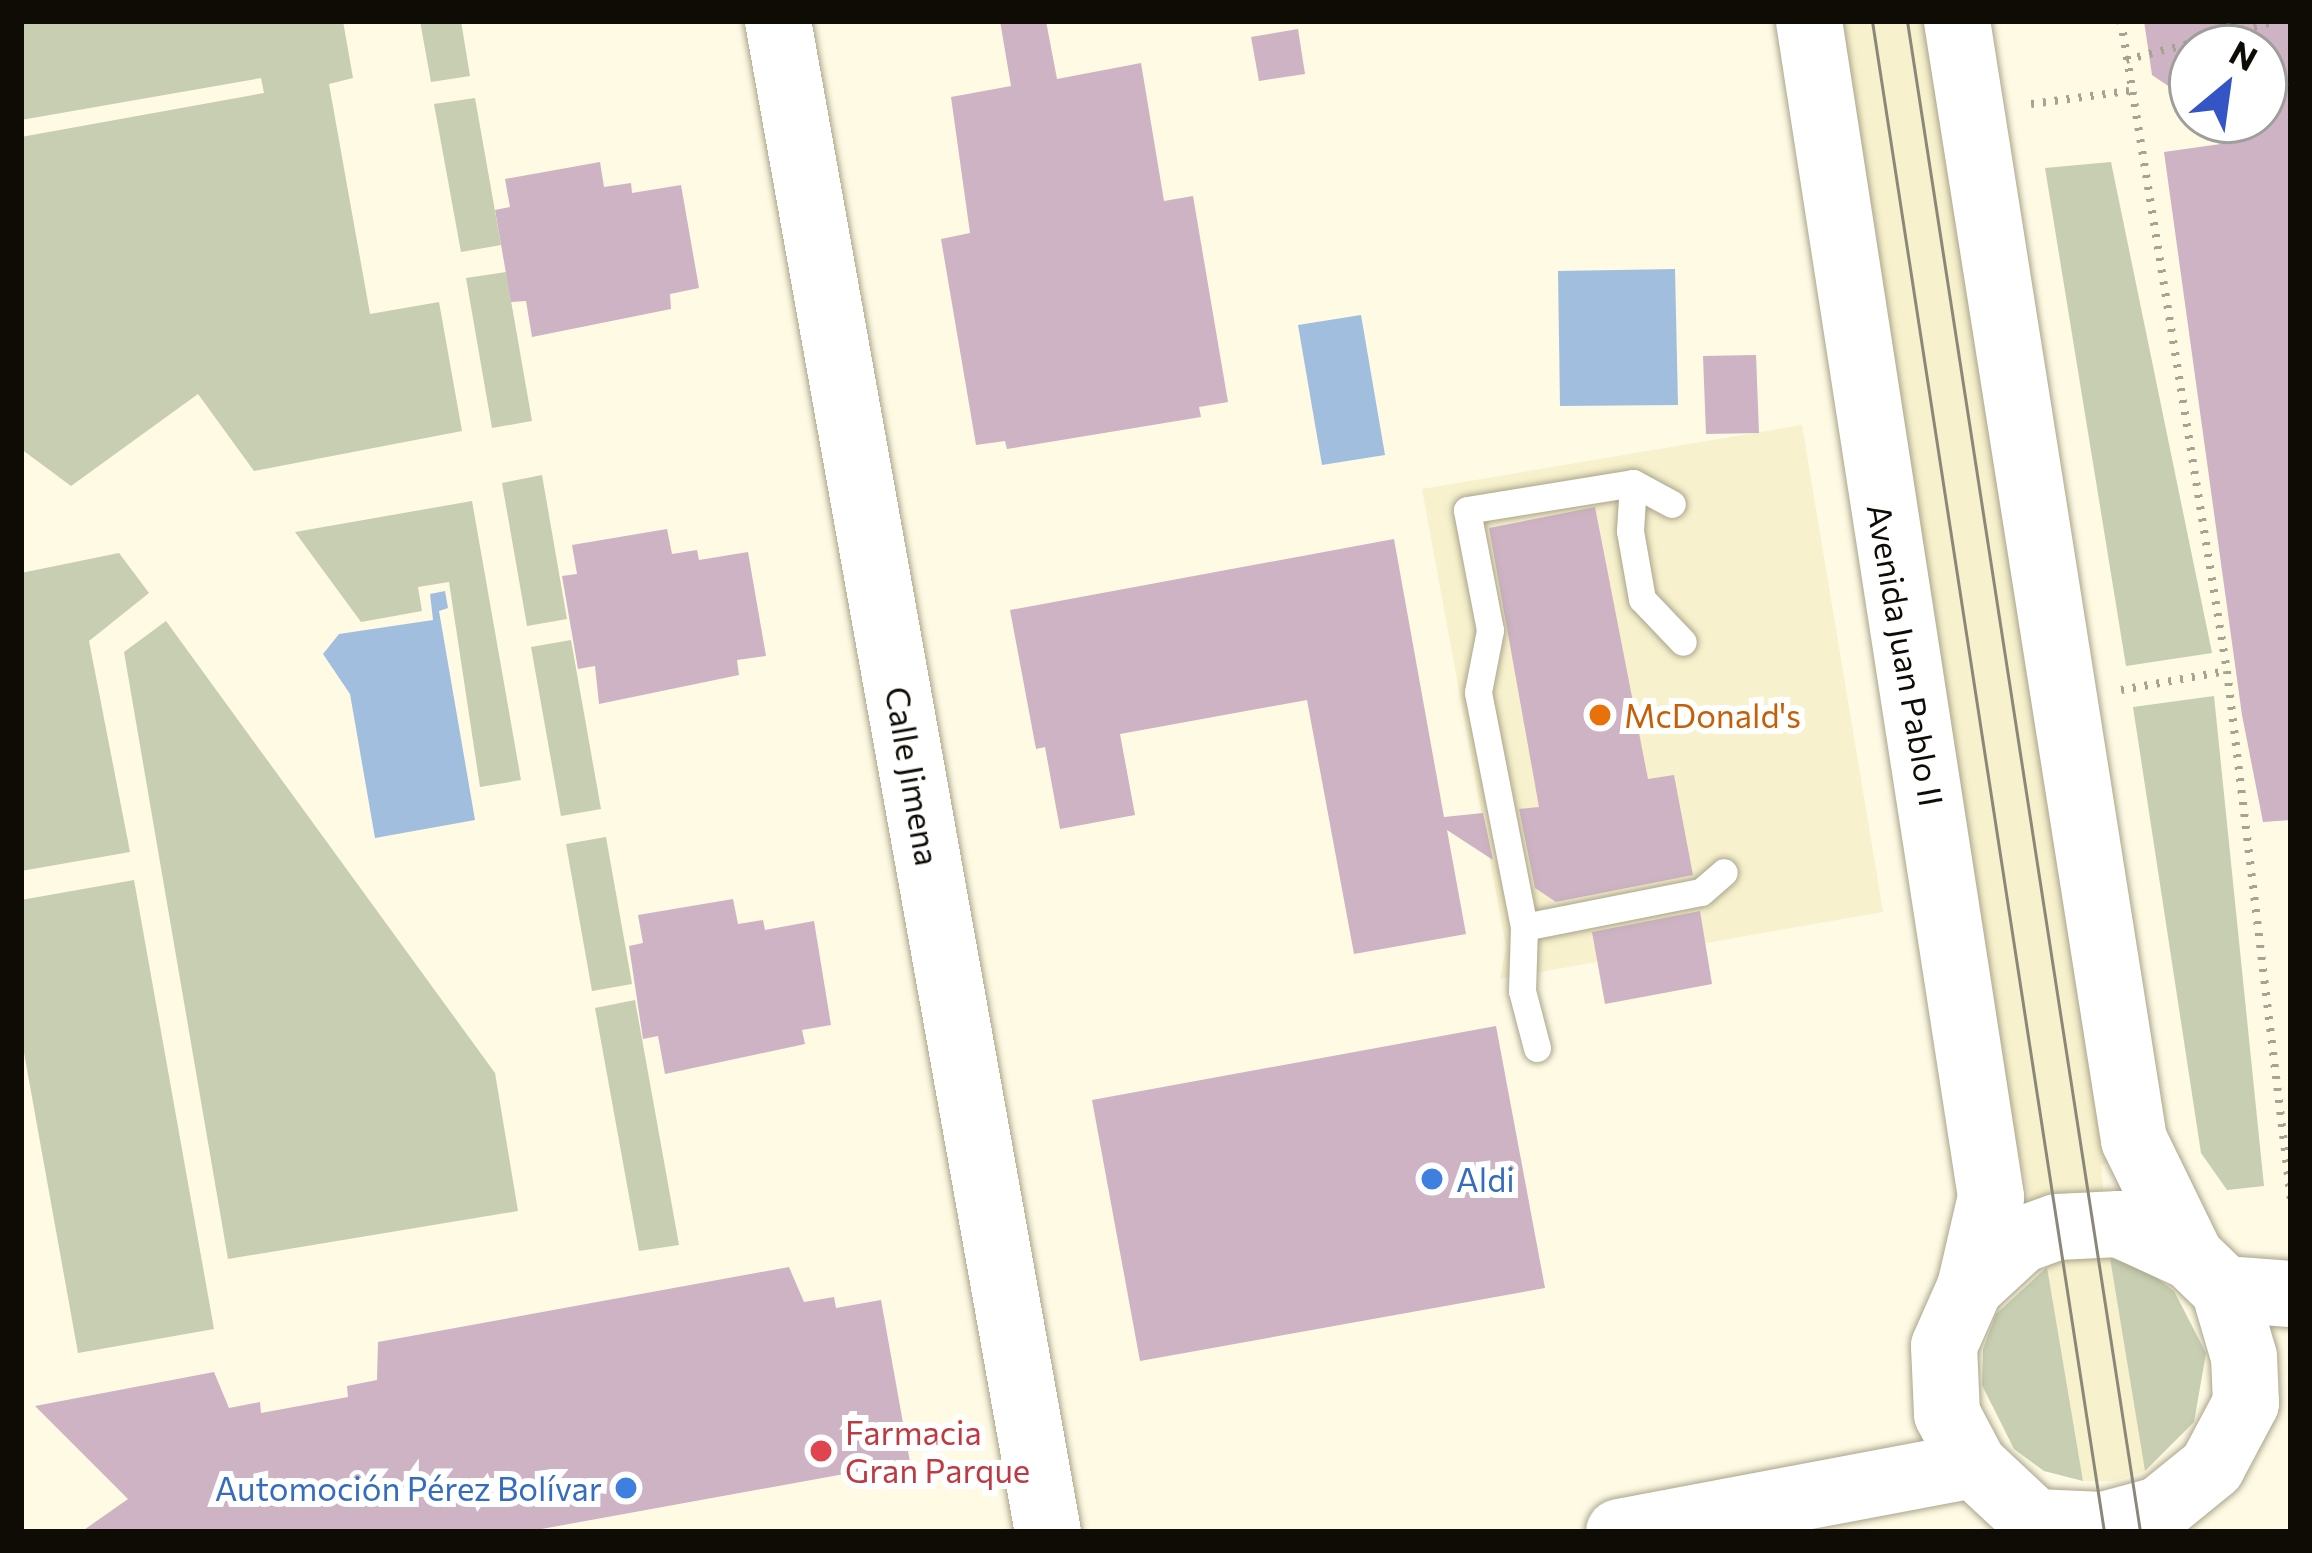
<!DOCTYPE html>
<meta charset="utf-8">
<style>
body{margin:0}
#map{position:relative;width:2312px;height:1553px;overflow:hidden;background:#fefae4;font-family:Commissioner,sans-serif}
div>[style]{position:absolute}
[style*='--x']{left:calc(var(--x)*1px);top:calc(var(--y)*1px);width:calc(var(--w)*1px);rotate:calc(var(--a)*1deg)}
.built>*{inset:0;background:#f7f1cd}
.green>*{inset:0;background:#c7ceb1}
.water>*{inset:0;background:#a1bedf}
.building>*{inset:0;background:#cdb3c4}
.path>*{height:8px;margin-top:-4px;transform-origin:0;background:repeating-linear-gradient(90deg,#a7a392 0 3px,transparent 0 12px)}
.roads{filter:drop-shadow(0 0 3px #aaa58b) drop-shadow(0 0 3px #aaa58b)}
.lane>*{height:27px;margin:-13.5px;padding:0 13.5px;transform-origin:13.5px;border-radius:13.5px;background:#fff}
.secondary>*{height:66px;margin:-33px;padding:0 33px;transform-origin:33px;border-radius:33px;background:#fff}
.primary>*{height:66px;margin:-33px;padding:0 33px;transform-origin:33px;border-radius:33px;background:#fff}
.tram>*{height:3px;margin:-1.5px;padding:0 1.5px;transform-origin:1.5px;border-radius:1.5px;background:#8b8879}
.dots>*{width:33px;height:33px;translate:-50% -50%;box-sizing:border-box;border:6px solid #fff;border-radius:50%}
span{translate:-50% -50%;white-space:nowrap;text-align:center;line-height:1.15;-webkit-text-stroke:12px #fff;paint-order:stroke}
.street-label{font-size:33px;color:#0e0c04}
.food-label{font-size:33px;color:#c56008}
.left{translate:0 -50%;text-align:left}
.shop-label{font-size:33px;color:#366cbe}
.right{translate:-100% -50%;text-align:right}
.health-label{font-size:33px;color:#be3a42}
.frame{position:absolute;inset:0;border:24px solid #0e0c04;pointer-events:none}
.north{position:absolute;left:2168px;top:24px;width:120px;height:120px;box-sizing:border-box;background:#fff;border:3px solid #9f9e9b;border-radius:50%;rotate:29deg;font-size:33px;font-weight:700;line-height:48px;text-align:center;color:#0e0c04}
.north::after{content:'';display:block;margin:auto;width:42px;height:54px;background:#3555c6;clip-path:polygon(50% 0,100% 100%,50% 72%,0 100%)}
</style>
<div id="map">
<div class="built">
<i style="clip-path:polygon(1843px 21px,1933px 21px,2110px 1162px,2101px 1165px,2110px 1258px,2145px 1471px,2114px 1481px,2083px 1481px,2047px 1267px,2010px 1120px)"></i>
<i style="clip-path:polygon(1802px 425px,1883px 912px,1500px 979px,1506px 947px,1422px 489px)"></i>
</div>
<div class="green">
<i style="clip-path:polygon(21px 21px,343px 21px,353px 78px,329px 84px,370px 314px,439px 302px,462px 431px,254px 471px,198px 394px,71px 486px,21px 449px,21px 137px,264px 93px,261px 78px,21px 120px)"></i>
<i style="clip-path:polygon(420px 21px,461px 21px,470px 76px,431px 82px)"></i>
<i style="clip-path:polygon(475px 98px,501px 245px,461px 252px,434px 104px)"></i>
<i style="clip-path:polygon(2111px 162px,2212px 653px,2126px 666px,2045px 168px)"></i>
<i style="clip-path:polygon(506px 272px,532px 421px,492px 428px,466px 278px)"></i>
<i style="clip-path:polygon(542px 475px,567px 619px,527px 626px,502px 483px)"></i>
<i style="clip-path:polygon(472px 501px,521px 780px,480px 787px,449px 582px,418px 587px,422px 611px,361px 622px,295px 532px)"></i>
<i style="clip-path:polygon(119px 553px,149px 593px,89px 641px,130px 852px,21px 871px,21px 573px)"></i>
<i style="clip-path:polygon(166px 621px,495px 1073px,518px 1211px,228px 1259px,124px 652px)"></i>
<i style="clip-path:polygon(571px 640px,601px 809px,561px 816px,531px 647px)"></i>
<i style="clip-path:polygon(2214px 696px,2264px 1186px,2227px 1190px,2201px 1153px,2133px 707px)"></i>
<i style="clip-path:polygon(606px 837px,632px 984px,592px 991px,566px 844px)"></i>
<i style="clip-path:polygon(134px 880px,214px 1329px,78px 1353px,21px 1036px,21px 900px)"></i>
<i style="clip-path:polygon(635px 1000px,679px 1245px,639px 1251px,595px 1008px)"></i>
<i style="clip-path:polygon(2110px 1258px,2146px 1270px,2174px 1291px,2206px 1353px,2194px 1422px,2145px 1471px)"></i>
<i style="clip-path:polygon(2047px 1267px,2083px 1481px,2044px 1471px,2014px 1449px,1982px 1385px,1983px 1349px,1996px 1314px)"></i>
</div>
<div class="water">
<i style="clip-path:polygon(1675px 269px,1678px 405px,1560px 406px,1558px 271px)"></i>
<i style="clip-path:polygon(1361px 315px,1385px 455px,1322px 465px,1298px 325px)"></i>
<i style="clip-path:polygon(445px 591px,448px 608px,439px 611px,475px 820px,375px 838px,350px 694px,323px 654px,339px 634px,433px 620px,430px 594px)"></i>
</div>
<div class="building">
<i style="clip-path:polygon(1000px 21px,1046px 21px,1057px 79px,1141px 63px,1164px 201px,1193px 196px,1228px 402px,1199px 407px,1201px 417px,1007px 449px,1005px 441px,976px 445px,941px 239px,970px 233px,951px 97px,1011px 86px)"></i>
<i style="clip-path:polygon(2144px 21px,2291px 21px,2291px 820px,2263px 822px,2242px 715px,2164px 152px,2249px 140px,2219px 120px,2264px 120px,2264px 48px,2192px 48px,2192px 102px,2152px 75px)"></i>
<i style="clip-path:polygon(1298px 29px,1305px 74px,1259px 81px,1251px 37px)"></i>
<i style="clip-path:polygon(600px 162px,604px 187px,631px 183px,632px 193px,681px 185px,699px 288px,670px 294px,671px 309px,532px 337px,526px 301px,511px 302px,495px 210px,510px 207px,505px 179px)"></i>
<i style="clip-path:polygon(1756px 355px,1759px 433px,1706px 434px,1703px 356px)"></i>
<i style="clip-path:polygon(1595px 507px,1648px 779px,1674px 775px,1693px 875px,1556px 902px,1535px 888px,1519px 809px,1539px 807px,1489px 528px)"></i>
<i style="clip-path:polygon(667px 529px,672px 554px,697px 550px,699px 560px,748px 552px,766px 656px,737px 660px,739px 675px,599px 704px,595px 666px,578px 669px,562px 576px,577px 574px,572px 545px)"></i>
<i style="clip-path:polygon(1394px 539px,1444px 817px,1483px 813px,1493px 860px,1447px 830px,1466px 934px,1354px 954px,1307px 700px,1120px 734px,1135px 815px,1060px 829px,1045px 747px,1036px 749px,1010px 610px)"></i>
<i style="clip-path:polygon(733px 899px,738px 924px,763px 920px,765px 930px,814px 921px,831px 1025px,802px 1030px,805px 1044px,665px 1074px,658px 1036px,643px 1039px,629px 946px,643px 943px,638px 915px)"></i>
<i style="clip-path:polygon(1700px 911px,1712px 984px,1605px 1004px,1592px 932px)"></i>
<i style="clip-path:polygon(1496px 1026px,1545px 1288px,1140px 1361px,1092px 1100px)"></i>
<i style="clip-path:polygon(789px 1267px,804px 1302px,834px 1297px,836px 1308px,881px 1300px,910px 1462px,525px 1532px,81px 1532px,128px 1499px,35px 1406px,214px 1372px,229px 1408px,260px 1402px,261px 1413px,348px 1397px,347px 1386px,377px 1380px,378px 1342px)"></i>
</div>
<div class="path">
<i style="--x:2121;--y:21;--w:659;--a:80.74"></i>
<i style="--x:2227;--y:671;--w:534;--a:83.11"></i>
<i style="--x:2126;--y:60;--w:156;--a:-14.5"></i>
<i style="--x:2031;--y:104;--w:99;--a:-7.6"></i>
<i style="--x:2121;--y:690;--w:108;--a:-10.2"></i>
</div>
<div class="roads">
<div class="lane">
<i style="--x:1633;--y:483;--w:48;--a:93.6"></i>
<i style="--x:1630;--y:531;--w:69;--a:80"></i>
<i style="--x:1642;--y:599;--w:59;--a:46.4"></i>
<i style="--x:1524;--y:927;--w:180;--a:-11.2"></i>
<i style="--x:1701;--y:892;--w:30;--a:-41"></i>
<i style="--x:1537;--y:1048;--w:59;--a:-104.7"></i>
<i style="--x:1522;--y:991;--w:64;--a:-88.2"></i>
<i style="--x:1524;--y:927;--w:239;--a:-101.1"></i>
<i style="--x:1478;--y:692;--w:63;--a:-79"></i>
<i style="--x:1490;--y:630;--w:122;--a:-100.9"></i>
<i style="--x:1467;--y:510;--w:168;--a:-9.2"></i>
<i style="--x:1633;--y:483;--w:44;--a:28.3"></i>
</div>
<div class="secondary">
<i style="--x:778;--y:21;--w:1535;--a:79.87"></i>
</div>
<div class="primary">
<i style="--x:1809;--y:21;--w:1190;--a:81.2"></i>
<i style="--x:1991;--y:1197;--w:92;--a:103.1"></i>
<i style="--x:1957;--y:21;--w:1133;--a:81.01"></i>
<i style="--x:2134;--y:1140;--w:130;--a:64"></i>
<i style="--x:2119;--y:1224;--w:79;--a:24.6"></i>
<i style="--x:2191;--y:1257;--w:46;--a:44.1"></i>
<i style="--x:2224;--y:1289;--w:71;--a:73.6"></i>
<i style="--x:2244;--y:1357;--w:46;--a:87.5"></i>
<i style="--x:2246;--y:1403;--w:72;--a:118"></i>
<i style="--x:2212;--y:1467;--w:68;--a:140.9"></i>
<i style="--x:2159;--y:1510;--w:58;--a:165"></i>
<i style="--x:2103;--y:1525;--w:68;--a:-177.5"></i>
<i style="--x:2035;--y:1522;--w:83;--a:-136.9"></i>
<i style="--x:1974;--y:1465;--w:58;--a:-117.9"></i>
<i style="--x:1947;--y:1414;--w:68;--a:-92.5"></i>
<i style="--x:1944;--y:1346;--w:64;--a:-66.2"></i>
<i style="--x:1970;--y:1287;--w:69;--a:-42.7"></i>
<i style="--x:2021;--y:1240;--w:38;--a:-20"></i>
<i style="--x:2057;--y:1227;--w:62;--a:-2.8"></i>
<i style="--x:2224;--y:1289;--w:67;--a:4.3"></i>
<i style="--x:1619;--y:1532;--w:361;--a:-10.7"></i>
</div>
</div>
<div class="tram">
<i style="--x:1872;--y:21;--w:1529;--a:81.27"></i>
<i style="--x:1907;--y:21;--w:1529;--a:81.23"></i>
</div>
<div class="dots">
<i style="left:1600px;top:715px;background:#e8710a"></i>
<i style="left:1432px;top:1179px;background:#3f7fe0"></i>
<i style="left:821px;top:1451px;background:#e0444e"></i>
<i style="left:626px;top:1488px;background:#3f7fe0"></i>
</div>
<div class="street-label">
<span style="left:1906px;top:655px;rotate:80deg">Avenida Juan Pablo II</span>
<span style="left:913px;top:776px;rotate:80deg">Calle Jimena</span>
</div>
<div class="food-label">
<span class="left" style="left:1624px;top:715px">McDonald's</span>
</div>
<div class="shop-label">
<span class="left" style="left:1456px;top:1179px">Aldi</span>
<span class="right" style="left:602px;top:1488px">Automoción Pérez Bolívar</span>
</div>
<div class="health-label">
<span class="left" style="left:845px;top:1451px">Farmacia<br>Gran Parque</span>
</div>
<div class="frame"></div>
<div class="north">N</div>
</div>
